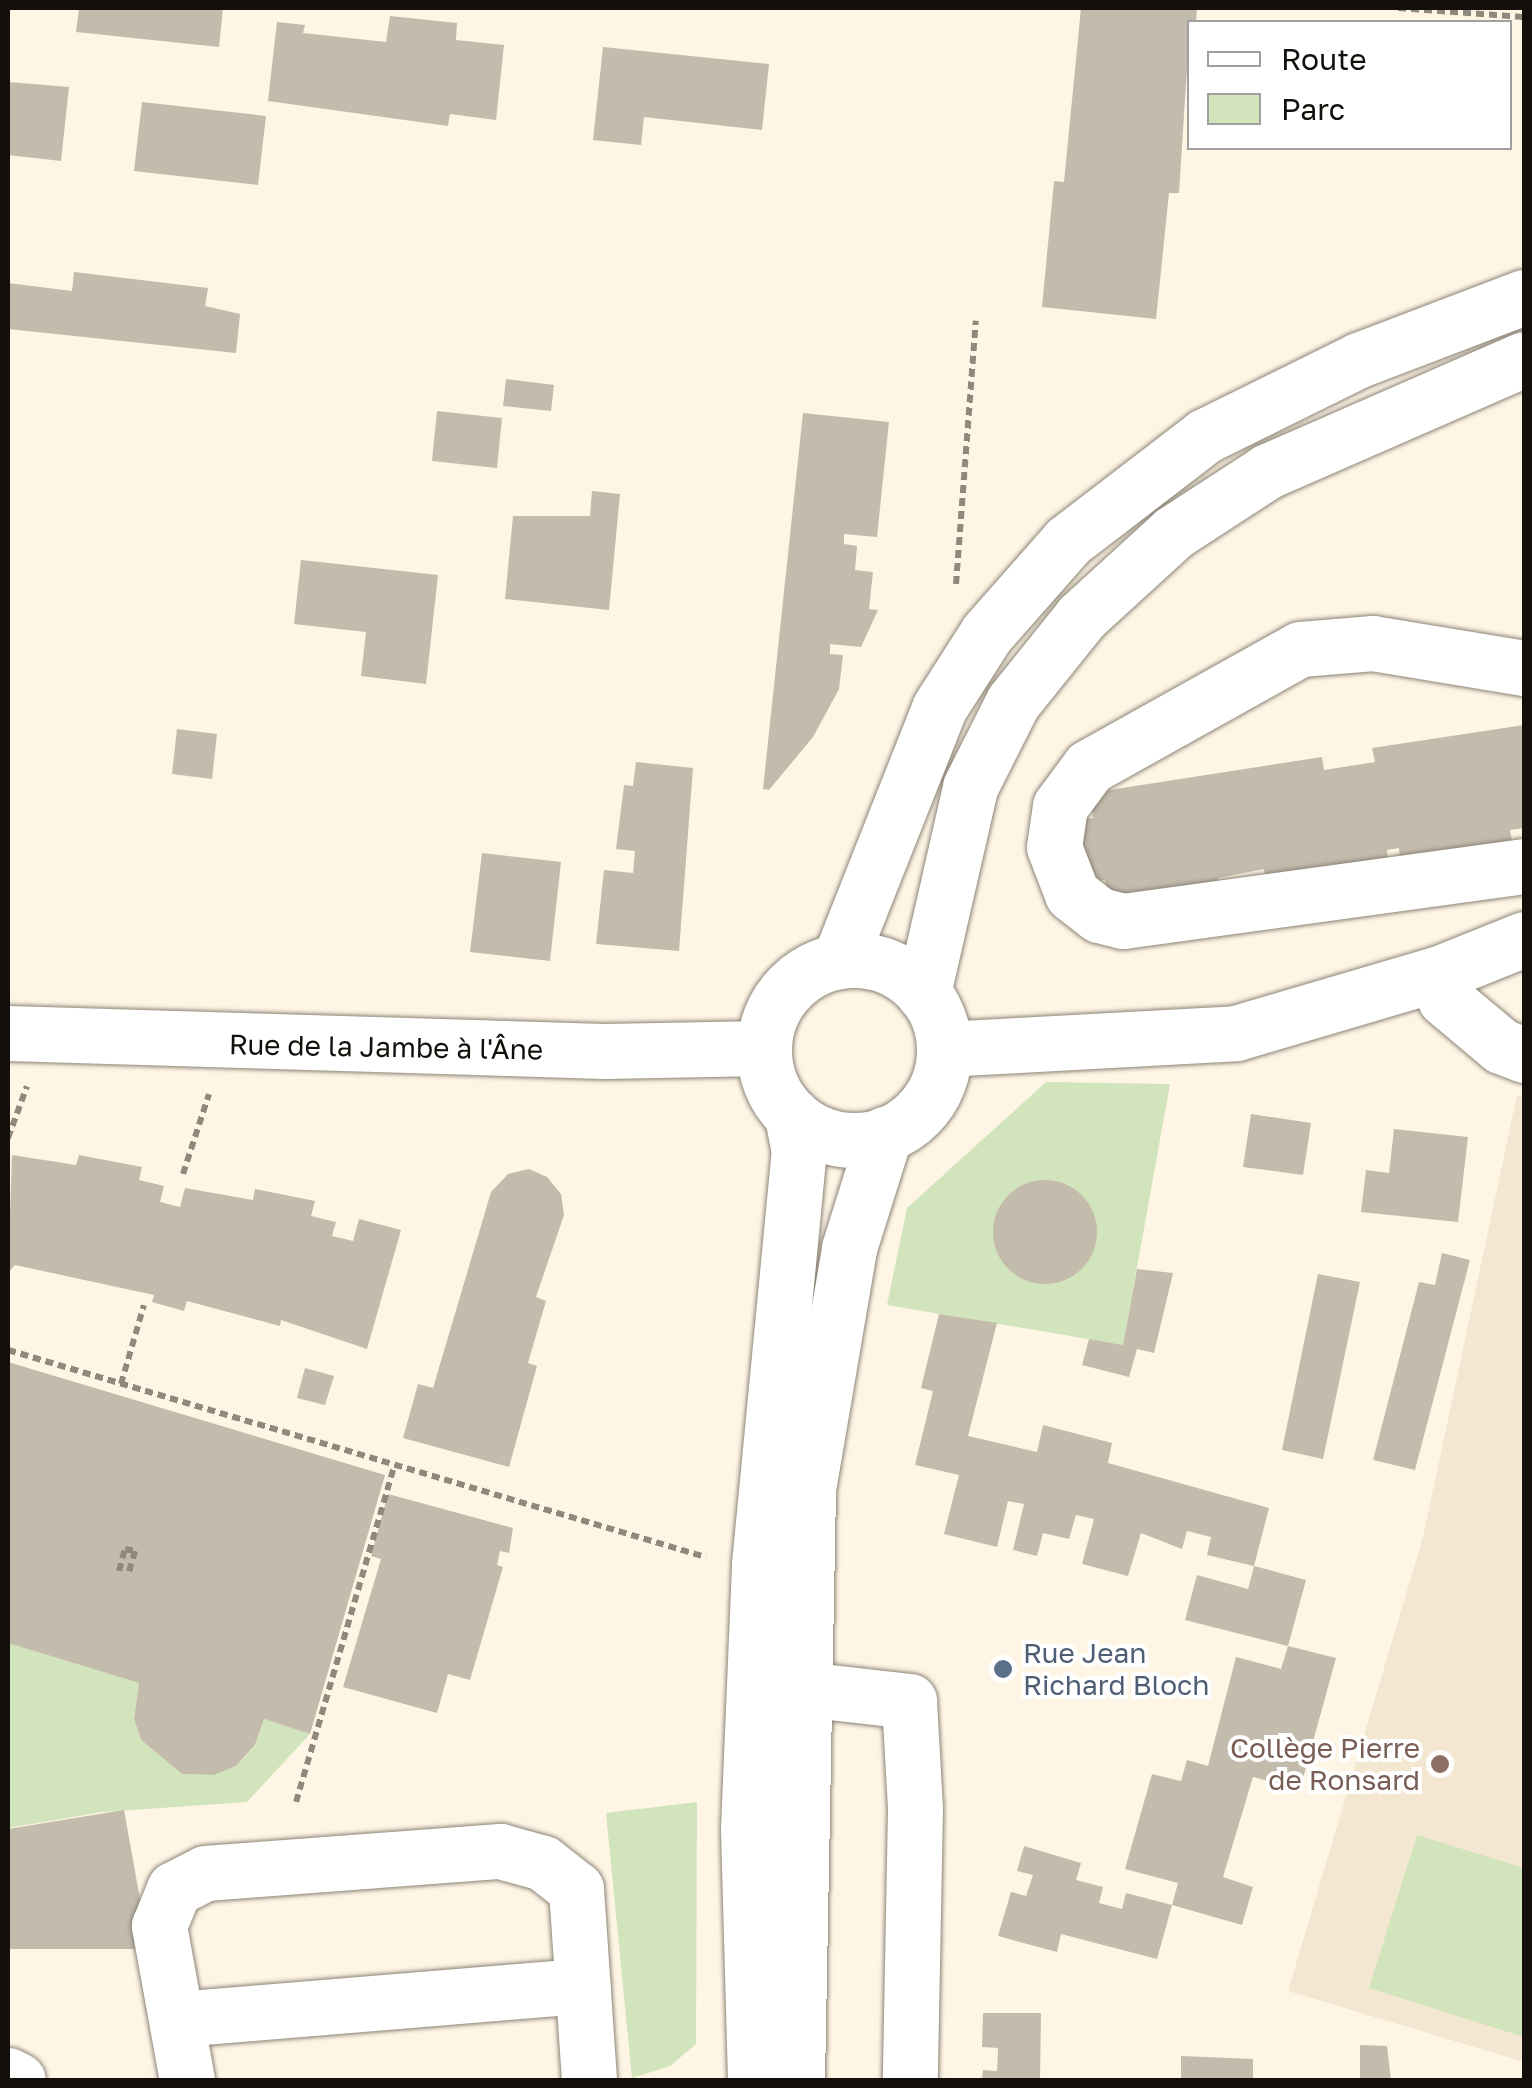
<!DOCTYPE html>
<meta charset="utf-8">
<style>
body{margin:0}
#map{position:relative;width:1532px;height:2088px;overflow:hidden;background:#fef5e5;font-family:"Golos Text",sans-serif}
div>[style]{position:absolute}
[style*='--x']{left:calc(var(--x)*1px);top:calc(var(--y)*1px);width:calc(var(--w)*1px);rotate:calc(var(--a)*1deg)}
.built>*{inset:0;background:#f3e7d1}
.green>*{inset:0;background:#d1e4bb}
.building>*{inset:0;background:#c3bbac}
.round{border-radius:50%}
.path>*{height:6px;margin-top:-3px;transform-origin:0;background:repeating-linear-gradient(90deg,#8e887d 0 8px,transparent 0 13px)}
.roads{filter:drop-shadow(0 0 2px #8c8476) drop-shadow(0 0 2px #8c8476)}
.minor>*{height:55px;margin:-27.5px;padding:0 27.5px;transform-origin:27.5px;border-radius:27.5px;background:#fff}
.minor>.ring{margin:-27.5px;padding:0;box-sizing:content-box;background:none;border:55px solid #fff;border-radius:50%}
.dots>*{width:28px;height:28px;translate:-50% -50%;box-sizing:border-box;border:5px solid #fff;border-radius:50%}
span{translate:-50% -50%;white-space:nowrap;text-align:center;line-height:1.15;-webkit-text-stroke:8px #fff;paint-order:stroke}
.street-label{font-size:28px;color:#13100b}
.service-label{font-size:28px;color:#4e5e75}
.left{translate:0 -50%;text-align:left}
.education-label{font-size:28px;color:#785e54}
.right{translate:-100% -50%;text-align:right}
.frame{position:absolute;inset:0;border:10px solid #13100b;pointer-events:none}
.legend{position:absolute;left:1187px;top:20px;width:325px;height:130px;box-sizing:border-box;background:#fff;border:2px solid #a19f9d;margin:0;padding:12px 18px;list-style:none;font-size:30px;color:#13100b}
.legend li{display:flex;align-items:center;gap:20px;height:50px}
.legend b{width:50px;border:2px solid #a19f9d}
</style>
<div id="map">
<div class="built">
<i style="clip-path:polygon(1517px 1095px,1524px 1097px,1524px 2062px,1288px 1991px,1423px 1537px)"></i>
</div>
<div class="green">
<i style="clip-path:polygon(1046px 1082px,1170px 1084px,1123px 1345px,887px 1305px,907px 1208px)"></i>
<i style="clip-path:polygon(8px 1643px,139px 1683px,134px 1719px,141px 1740px,182px 1774px,214px 1775px,236px 1766px,255px 1746px,264px 1719px,310px 1734px,247px 1802px,103px 1812px,8px 1828px)"></i>
<i style="clip-path:polygon(697px 1802px,696px 2044px,670px 2066px,632px 2078px,606px 1813px)"></i>
<i style="clip-path:polygon(1417px 1835px,1524px 1868px,1524px 2037px,1369px 1988px)"></i>
</div>
<div class="building">
<i style="clip-path:polygon(79px 8px,223px 8px,219px 47px,76px 32px)"></i>
<i style="clip-path:polygon(1081px 8px,1197px 8px,1196px 22px,1190px 22px,1179px 193px,1169px 193px,1156px 319px,1042px 307px,1054px 181px,1064px 182px)"></i>
<i style="clip-path:polygon(390px 16px,457px 23px,456px 40px,504px 45px,496px 120px,450px 114px,448px 126px,268px 101px,277px 22px,305px 25px,303px 33px,386px 42px)"></i>
<i style="clip-path:polygon(603px 47px,769px 64px,762px 130px,644px 117px,641px 145px,593px 140px)"></i>
<i style="clip-path:polygon(8px 82px,69px 87px,61px 161px,8px 155px)"></i>
<i style="clip-path:polygon(142px 102px,266px 116px,258px 185px,134px 171px)"></i>
<i style="clip-path:polygon(74px 272px,208px 288px,205px 306px,240px 314px,236px 353px,8px 329px,8px 283px,72px 291px)"></i>
<i style="clip-path:polygon(506px 379px,554px 385px,551px 411px,503px 406px)"></i>
<i style="clip-path:polygon(437px 411px,502px 418px,497px 468px,432px 461px)"></i>
<i style="clip-path:polygon(803px 413px,889px 422px,877px 537px,844px 534px,844px 544px,857px 546px,855px 570px,873px 572px,869px 609px,878px 610px,861px 647px,830px 644px,830px 654px,843px 655px,839px 689px,813px 737px,769px 790px,763px 789px)"></i>
<i style="clip-path:polygon(592px 491px,620px 494px,609px 610px,505px 599px,513px 516px,590px 516px)"></i>
<i style="clip-path:polygon(301px 560px,438px 575px,426px 684px,361px 676px,366px 632px,294px 624px)"></i>
<i style="clip-path:polygon(1524px 725px,1524px 828px,1510px 830px,1512px 841px,1400px 859px,1399px 848px,1387px 850px,1388px 861px,1266px 880px,1264px 869px,1218px 878px,1219px 888px,1109px 905px,1105px 880px,1081px 884px,1071px 821px,1093px 818px,1090px 793px,1322px 757px,1324px 770px,1375px 762px,1372px 748px)"></i>
<i style="clip-path:polygon(177px 729px,217px 734px,212px 779px,172px 774px)"></i>
<i style="clip-path:polygon(636px 762px,693px 768px,679px 951px,596px 944px,604px 870px,633px 873px,635px 851px,616px 849px,624px 785px,633px 786px)"></i>
<i style="clip-path:polygon(482px 853px,561px 862px,550px 961px,470px 952px)"></i>
<i style="clip-path:polygon(1251px 1114px,1311px 1123px,1303px 1175px,1243px 1167px)"></i>
<i style="clip-path:polygon(1394px 1129px,1468px 1137px,1458px 1222px,1361px 1212px,1366px 1170px,1389px 1173px)"></i>
<i style="clip-path:polygon(12px 1155px,76px 1165px,79px 1155px,142px 1167px,139px 1180px,164px 1186px,160px 1202px,180px 1207px,185px 1188px,253px 1200px,255px 1189px,315px 1201px,311px 1216px,336px 1222px,332px 1236px,353px 1241px,359px 1219px,401px 1230px,367px 1349px,281px 1320px,280px 1326px,187px 1301px,184px 1311px,152px 1302px,154px 1295px,15px 1265px,8px 1273px)"></i>
<i style="clip-path:polygon(529px 1169px,547px 1177px,561px 1194px,564px 1215px,536px 1297px,546px 1301px,528px 1363px,537px 1366px,509px 1467px,403px 1438px,418px 1384px,433px 1388px,491px 1192px,508px 1174px)"></i>
<i class="round" style="left:993px;top:1180px;width:104px;height:104px"></i>
<i style="clip-path:polygon(1442px 1253px,1470px 1260px,1415px 1470px,1373px 1460px,1419px 1282px,1435px 1285px)"></i>
<i style="clip-path:polygon(1137px 1269px,1173px 1273px,1154px 1353px,1137px 1349px,1129px 1377px,1082px 1365px,1089px 1339px,1123px 1345px)"></i>
<i style="clip-path:polygon(1318px 1274px,1360px 1282px,1323px 1459px,1282px 1450px)"></i>
<i style="clip-path:polygon(939px 1314px,997px 1323px,968px 1436px,1037px 1452px,1043px 1425px,1112px 1443px,1108px 1463px,1269px 1508px,1254px 1566px,1207px 1555px,1211px 1537px,1187px 1531px,1182px 1549px,1141px 1533px,1128px 1576px,1082px 1564px,1094px 1519px,1076px 1515px,1069px 1539px,1043px 1533px,1037px 1556px,1013px 1550px,1024px 1504px,1008px 1501px,997px 1547px,944px 1534px,959px 1475px,915px 1465px,933px 1391px,921px 1388px)"></i>
<i style="clip-path:polygon(8px 1362px,385px 1475px,310px 1734px,264px 1719px,255px 1745px,236px 1766px,214px 1775px,182px 1774px,141px 1740px,134px 1719px,139px 1683px,8px 1643px)"></i>
<i style="clip-path:polygon(305px 1368px,334px 1376px,325px 1405px,297px 1398px)"></i>
<i style="clip-path:polygon(388px 1494px,513px 1528px,509px 1553px,500px 1551px,497px 1565px,503px 1567px,470px 1680px,448px 1674px,437px 1713px,343px 1687px,381px 1559px,371px 1556px)"></i>
<i style="clip-path:polygon(1254px 1566px,1306px 1580px,1288px 1646px,1185px 1620px,1197px 1575px,1248px 1589px)"></i>
<i style="clip-path:polygon(1288px 1646px,1336px 1658px,1300px 1789px,1253px 1777px,1223px 1877px,1253px 1887px,1242px 1925px,1172px 1905px,1178px 1883px,1125px 1869px,1152px 1774px,1181px 1781px,1187px 1760px,1208px 1766px,1236px 1657px,1281px 1669px)"></i>
<i style="clip-path:polygon(124px 1810px,149px 1949px,8px 1949px,8px 1829px)"></i>
<i style="clip-path:polygon(1024px 1846px,1081px 1863px,1076px 1880px,1103px 1887px,1099px 1903px,1122px 1909px,1126px 1893px,1172px 1905px,1157px 1959px,1061px 1934px,1057px 1952px,998px 1936px,1011px 1892px,1026px 1896px,1033px 1875px,1017px 1871px)"></i>
<i style="clip-path:polygon(983px 2013px,1041px 2013px,1040px 2080px,982px 2080px,983px 2070px,997px 2071px,998px 2048px,982px 2047px)"></i>
<i style="clip-path:polygon(1360px 2045px,1387px 2046px,1391px 2080px,1360px 2080px)"></i>
<i style="clip-path:polygon(1181px 2056px,1253px 2059px,1253px 2080px,1181px 2080px)"></i>
</div>
<div class="path">
<i style="--x:1398;--y:8;--w:126;--a:4.1"></i>
<i style="--x:956;--y:584;--w:264;--a:-85.7"></i>
<i style="--x:8;--y:1138;--w:55;--a:-69.9"></i>
<i style="--x:183;--y:1174;--w:84;--a:-72"></i>
<i style="--x:8;--y:1350;--w:728;--a:16.52"></i>
<i style="--x:121;--y:1384;--w:82;--a:-73.8"></i>
<i style="--x:119;--y:1571;--w:23;--a:-75"></i>
<i style="--x:125;--y:1549;--w:10;--a:11"></i>
<i style="--x:135;--y:1551;--w:22;--a:106"></i>
<i style="--x:296;--y:1802;--w:349;--a:-73.7"></i>
</div>
<div class="roads">
<div class="minor">
<i style="--x:1524;--y:668;--w:153;--a:-170.6"></i>
<i style="--x:1373;--y:643;--w:73;--a:175.3"></i>
<i style="--x:1300;--y:649;--w:242;--a:150.8"></i>
<i style="--x:1089;--y:767;--w:49;--a:126.6"></i>
<i style="--x:1060;--y:806;--w:41;--a:98.3"></i>
<i style="--x:1054;--y:847;--w:50;--a:69"></i>
<i style="--x:1072;--y:894;--w:34;--a:38"></i>
<i style="--x:1099;--y:915;--w:25;--a:14"></i>
<i style="--x:1123;--y:921;--w:405;--a:-7.8"></i>
<i class="ring" style="left:764px;top:960px;width:125px;height:125px"></i>
<i style="--x:839;--y:961;--w:272;--a:-68.4"></i>
<i style="--x:939;--y:708;--w:89;--a:-57.4"></i>
<i style="--x:987;--y:633;--w:123;--a:-48.6"></i>
<i style="--x:1068;--y:541;--w:173;--a:-37.5"></i>
<i style="--x:1205;--y:436;--w:172;--a:-26.3"></i>
<i style="--x:1359;--y:360;--w:177;--a:-20.9"></i>
<i style="--x:1437;--y:974;--w:26;--a:72"></i>
<i style="--x:1445;--y:999;--w:73;--a:40"></i>
<i style="--x:1501;--y:1046;--w:25;--a:21"></i>
<i style="--x:923;--y:993;--w:211;--a:-77.1"></i>
<i style="--x:970;--y:787;--w:95;--a:-63.2"></i>
<i style="--x:1013;--y:702;--w:109;--a:-51.3"></i>
<i style="--x:1081;--y:617;--w:126;--a:-42.4"></i>
<i style="--x:1174;--y:532;--w:112;--a:-33"></i>
<i style="--x:1268;--y:471;--w:279;--a:-23.6"></i>
<i style="--x:8;--y:1033;--w:596;--a:1.73"></i>
<i style="--x:604;--y:1051;--w:160;--a:-1.1"></i>
<i style="--x:944;--y:1049;--w:292;--a:-3.1"></i>
<i style="--x:1236;--y:1033;--w:209;--a:-16.4"></i>
<i style="--x:1437;--y:974;--w:94;--a:-21.9"></i>
<i style="--x:767;--y:1685;--w:143;--a:6.4"></i>
<i style="--x:909;--y:1701;--w:107;--a:86.8"></i>
<i style="--x:915;--y:1808;--w:272;--a:91.1"></i>
<i style="--x:178;--y:2019;--w:406;--a:-4.7"></i>
<i style="--x:8;--y:2075;--w:11;--a:27"></i>
<i style="--x:187;--y:2080;--w:157;--a:-100.3"></i>
<i style="--x:159;--y:1926;--w:40;--a:-68"></i>
<i style="--x:174;--y:1889;--w:35;--a:-27"></i>
<i style="--x:205;--y:1873;--w:296;--a:-4.3"></i>
<i style="--x:500;--y:1851;--w:45;--a:15.6"></i>
<i style="--x:543;--y:1863;--w:42;--a:38.2"></i>
<i style="--x:576;--y:1889;--w:191;--a:86.1"></i>
<i style="--x:755;--y:2080;--w:252;--a:-91.6"></i>
<i style="--x:748;--y:1828;--w:264;--a:-87.6"></i>
<i style="--x:759;--y:1564;--w:414;--a:-84.5"></i>
<i style="--x:799;--y:1152;--w:38;--a:-101"></i>
<i style="--x:797;--y:2080;--w:591;--a:-88.93"></i>
<i style="--x:808;--y:1489;--w:244;--a:-80.3"></i>
<i style="--x:849;--y:1248;--w:120;--a:-72.5"></i>
</div>
</div>
<div class="dots">
<i style="left:1003px;top:1669px;background:#5c6f8a"></i>
<i style="left:1440px;top:1764px;background:#8d6e63"></i>
</div>
<div class="street-label">
<span style="left:386px;top:1047px;rotate:1deg">Rue de la Jambe à l'Âne</span>
</div>
<div class="service-label">
<span class="left" style="left:1023px;top:1669px">Rue Jean<br>Richard Bloch</span>
</div>
<div class="education-label">
<span class="right" style="left:1420px;top:1764px">Collège Pierre<br>de Ronsard</span>
</div>
<div class="frame"></div>
<ul class="legend">
<li><b style="height:12px;background:#fff"></b>Route</li>
<li><b style="height:28px;background:#d1e4bb"></b>Parc</li>
</ul>
</div>
